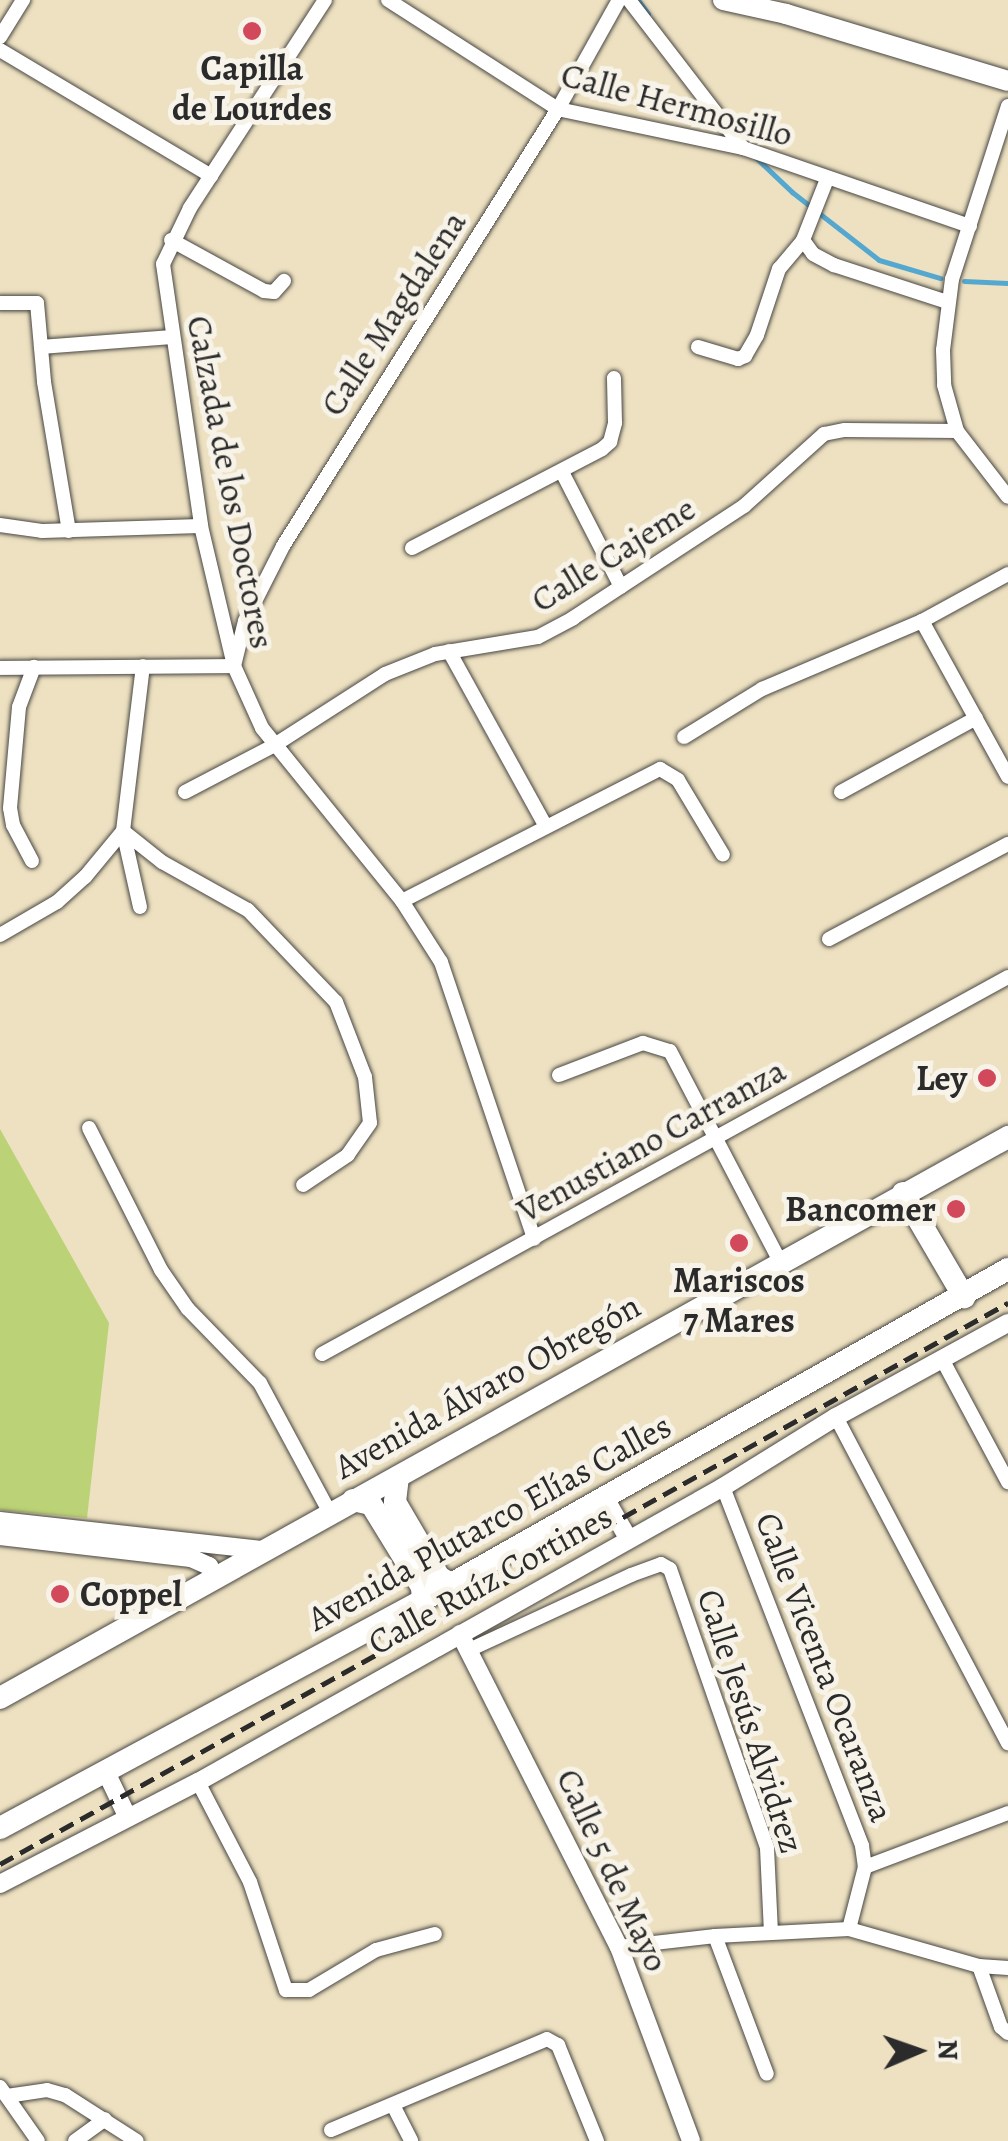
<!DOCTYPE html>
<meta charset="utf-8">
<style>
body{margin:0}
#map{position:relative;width:1008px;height:2141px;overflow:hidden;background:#ede1c1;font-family:Alegreya,serif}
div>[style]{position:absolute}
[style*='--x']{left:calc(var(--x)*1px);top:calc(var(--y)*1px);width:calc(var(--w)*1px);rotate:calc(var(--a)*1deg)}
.green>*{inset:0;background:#bbd276}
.stream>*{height:5px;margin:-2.5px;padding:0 2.5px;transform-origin:2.5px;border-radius:2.5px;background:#54a8d0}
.roads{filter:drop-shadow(0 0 2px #484642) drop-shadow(0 0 2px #484642)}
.minor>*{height:14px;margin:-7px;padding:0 7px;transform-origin:7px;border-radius:7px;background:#fff}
.tertiary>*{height:18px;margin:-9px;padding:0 9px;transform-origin:9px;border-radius:9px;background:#fff}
.secondary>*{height:20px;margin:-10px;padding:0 10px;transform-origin:10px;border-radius:10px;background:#fff}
.trunk>*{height:22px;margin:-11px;padding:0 11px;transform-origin:11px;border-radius:11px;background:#fff}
.rail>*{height:5px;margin-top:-2.5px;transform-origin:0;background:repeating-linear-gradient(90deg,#2b2b2b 0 15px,transparent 0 23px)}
.dots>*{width:28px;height:28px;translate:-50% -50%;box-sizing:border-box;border:5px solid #f7f3e8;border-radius:50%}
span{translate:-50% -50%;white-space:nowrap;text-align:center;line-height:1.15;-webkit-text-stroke:10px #f7f3e8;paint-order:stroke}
.poi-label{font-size:35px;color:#2b2b2b;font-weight:700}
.right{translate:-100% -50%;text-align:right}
.left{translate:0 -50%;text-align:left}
.street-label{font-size:35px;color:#2b2b2b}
.north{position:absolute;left:868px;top:2001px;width:100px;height:100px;-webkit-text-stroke:8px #f7f3e8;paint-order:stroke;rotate:88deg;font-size:28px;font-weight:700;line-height:40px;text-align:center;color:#2b2b2b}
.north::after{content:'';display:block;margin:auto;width:35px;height:45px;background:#2b2b2b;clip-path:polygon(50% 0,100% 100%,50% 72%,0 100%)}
</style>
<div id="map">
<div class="green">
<i style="clip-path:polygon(0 1129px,109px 1323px,87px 1518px,0 1510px)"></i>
</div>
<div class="stream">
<i style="--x:638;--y:0;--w:17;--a:54"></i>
<i style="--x:753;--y:155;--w:54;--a:43.5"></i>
<i style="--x:792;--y:192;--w:110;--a:38"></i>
<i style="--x:879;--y:260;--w:64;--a:16.4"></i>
<i style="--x:964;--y:281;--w:44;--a:2.6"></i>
</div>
<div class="roads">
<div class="minor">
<i style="--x:325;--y:0;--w:248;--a:123"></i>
<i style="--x:190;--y:208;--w:62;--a:115.7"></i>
<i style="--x:163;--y:264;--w:265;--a:81.7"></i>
<i style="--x:201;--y:526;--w:144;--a:76.7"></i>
<i style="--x:234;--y:666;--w:68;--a:65.7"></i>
<i style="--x:262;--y:728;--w:223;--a:51"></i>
<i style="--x:402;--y:901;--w:72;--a:57.4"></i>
<i style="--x:441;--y:962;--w:292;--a:71.4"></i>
<i style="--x:388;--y:0;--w:202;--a:32.7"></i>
<i style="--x:558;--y:109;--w:189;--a:11.9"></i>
<i style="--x:743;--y:148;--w:240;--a:19"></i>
<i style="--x:629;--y:0;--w:187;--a:52.4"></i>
<i style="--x:0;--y:37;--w:44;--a:-58.1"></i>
<i style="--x:0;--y:50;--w:246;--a:30.8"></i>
<i style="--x:1008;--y:106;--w:182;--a:107.9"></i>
<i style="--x:952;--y:279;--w:72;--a:97.2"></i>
<i style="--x:943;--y:350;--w:35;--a:88"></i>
<i style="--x:944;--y:385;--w:48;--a:74.2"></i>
<i style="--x:957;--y:431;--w:83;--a:52.3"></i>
<i style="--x:171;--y:240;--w:106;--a:28.7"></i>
<i style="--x:264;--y:291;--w:10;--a:6"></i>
<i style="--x:274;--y:292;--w:15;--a:-48"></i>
<i style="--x:803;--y:240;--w:17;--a:54"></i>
<i style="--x:813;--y:254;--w:24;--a:28"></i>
<i style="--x:834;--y:265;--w:119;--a:18.1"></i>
<i style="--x:0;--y:303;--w:37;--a:0"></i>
<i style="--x:37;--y:303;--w:79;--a:84.9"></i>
<i style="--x:44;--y:382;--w:151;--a:80.5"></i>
<i style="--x:41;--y:347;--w:131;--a:-4.4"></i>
<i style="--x:698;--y:347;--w:42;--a:16.7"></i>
<i style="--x:738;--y:359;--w:8;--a:-23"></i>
<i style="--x:745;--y:356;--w:24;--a:-60"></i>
<i style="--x:757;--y:335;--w:70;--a:-71.6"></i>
<i style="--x:779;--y:269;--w:38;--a:-50"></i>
<i style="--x:803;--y:240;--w:66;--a:-68.5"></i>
<i style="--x:562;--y:472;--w:129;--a:62.8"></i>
<i style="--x:0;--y:525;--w:42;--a:8.1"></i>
<i style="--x:42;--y:531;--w:159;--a:-1.8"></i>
<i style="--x:412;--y:548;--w:214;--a:-27.5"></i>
<i style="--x:602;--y:449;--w:11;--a:-41"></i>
<i style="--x:610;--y:442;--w:20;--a:-75"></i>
<i style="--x:615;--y:423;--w:45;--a:-91.3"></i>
<i style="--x:922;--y:621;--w:178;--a:61.1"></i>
<i style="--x:449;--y:651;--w:199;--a:61.1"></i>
<i style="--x:0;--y:668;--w:234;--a:-0.5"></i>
<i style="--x:234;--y:666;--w:46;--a:-76.3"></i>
<i style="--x:245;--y:621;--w:84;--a:-63.1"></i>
<i style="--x:283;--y:546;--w:516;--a:-57.82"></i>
<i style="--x:558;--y:109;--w:125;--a:-60.8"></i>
<i style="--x:684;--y:737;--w:92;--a:-31.6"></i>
<i style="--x:762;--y:689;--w:174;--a:-23"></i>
<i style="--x:922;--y:621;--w:98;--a:-28.7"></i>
<i style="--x:185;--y:792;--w:99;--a:-27.6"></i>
<i style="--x:273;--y:746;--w:133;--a:-32.7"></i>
<i style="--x:385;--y:674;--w:54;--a:-21.8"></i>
<i style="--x:435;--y:654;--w:104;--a:-9.4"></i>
<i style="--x:538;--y:637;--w:40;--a:-28"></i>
<i style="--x:573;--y:618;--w:204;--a:-33.2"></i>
<i style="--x:744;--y:506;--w:108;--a:-42"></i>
<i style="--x:824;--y:434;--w:21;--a:-11"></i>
<i style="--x:845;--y:430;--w:112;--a:0.5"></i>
<i style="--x:841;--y:792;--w:154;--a:-28.7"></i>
<i style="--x:123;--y:831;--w:50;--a:38.5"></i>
<i style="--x:162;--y:862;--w:98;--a:29.2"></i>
<i style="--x:248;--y:910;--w:127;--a:46.3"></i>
<i style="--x:336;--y:1002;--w:80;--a:68.9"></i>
<i style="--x:365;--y:1077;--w:46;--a:83.8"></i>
<i style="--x:370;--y:1123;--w:39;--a:125"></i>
<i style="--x:348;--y:1155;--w:54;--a:146.3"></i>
<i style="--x:32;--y:861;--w:41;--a:-117.8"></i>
<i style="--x:13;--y:825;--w:17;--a:-100"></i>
<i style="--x:10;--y:808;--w:101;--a:-84.9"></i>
<i style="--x:19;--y:707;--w:43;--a:-69.4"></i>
<i style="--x:402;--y:901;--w:290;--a:-27.1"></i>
<i style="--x:660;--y:769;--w:21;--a:31"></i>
<i style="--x:678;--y:780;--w:87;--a:59"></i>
<i style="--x:140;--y:907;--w:78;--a:-102.6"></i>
<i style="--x:123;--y:831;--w:166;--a:-83.1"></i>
<i style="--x:0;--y:935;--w:66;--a:-30.1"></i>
<i style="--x:57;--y:902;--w:38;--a:-42"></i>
<i style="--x:85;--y:877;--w:60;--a:-50.4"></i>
<i style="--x:829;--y:939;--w:203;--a:-28"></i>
<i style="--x:559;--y:1075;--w:90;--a:-20.9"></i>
<i style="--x:643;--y:1043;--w:28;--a:17"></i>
<i style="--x:670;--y:1051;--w:239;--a:62.4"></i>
<i style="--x:89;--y:1128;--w:159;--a:63.1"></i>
<i style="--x:161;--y:1270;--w:47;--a:55.3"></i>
<i style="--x:188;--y:1309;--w:103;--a:45.8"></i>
<i style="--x:260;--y:1383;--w:148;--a:61.7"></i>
<i style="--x:322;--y:1354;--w:783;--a:-28.79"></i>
<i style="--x:942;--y:1359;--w:140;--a:61.8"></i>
<i style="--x:836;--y:1417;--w:369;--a:62.2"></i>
<i style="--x:723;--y:1487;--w:385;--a:68.8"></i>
<i style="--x:862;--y:1846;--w:21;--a:82"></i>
<i style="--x:865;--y:1867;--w:64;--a:104.5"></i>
<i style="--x:469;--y:1650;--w:179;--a:-24.8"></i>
<i style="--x:631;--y:1575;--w:32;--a:-20"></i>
<i style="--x:661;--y:1564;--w:10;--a:29"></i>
<i style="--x:670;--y:1569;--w:295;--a:70.8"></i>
<i style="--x:767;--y:1848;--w:85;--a:87.3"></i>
<i style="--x:198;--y:1782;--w:113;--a:62.5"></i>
<i style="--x:250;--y:1882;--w:114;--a:71.6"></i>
<i style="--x:286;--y:1990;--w:23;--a:0"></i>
<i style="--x:309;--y:1990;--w:78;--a:-30.8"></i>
<i style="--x:376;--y:1950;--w:61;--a:-15.2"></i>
<i style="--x:865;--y:1867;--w:153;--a:-20.7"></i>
<i style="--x:715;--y:1936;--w:147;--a:69.4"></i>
<i style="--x:619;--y:1947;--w:97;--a:-6.5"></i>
<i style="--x:715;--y:1936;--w:134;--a:-3"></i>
<i style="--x:849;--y:1929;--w:135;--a:15.9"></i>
<i style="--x:979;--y:1966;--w:29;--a:4"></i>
<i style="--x:979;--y:1966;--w:65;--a:70.2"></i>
<i style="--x:1001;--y:2027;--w:9;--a:41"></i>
<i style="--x:0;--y:2087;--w:66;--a:54.9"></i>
<i style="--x:7;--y:2096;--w:40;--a:-8.5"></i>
<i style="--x:47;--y:2090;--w:19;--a:16"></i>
<i style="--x:65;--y:2095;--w:85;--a:32.6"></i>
<i style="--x:394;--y:2107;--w:38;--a:63"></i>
<i style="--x:331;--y:2130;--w:234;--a:-22.8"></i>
<i style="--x:547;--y:2039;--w:13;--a:29"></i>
<i style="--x:558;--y:2045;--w:104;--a:67.9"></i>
<i style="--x:75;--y:2141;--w:37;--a:-36"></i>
</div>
<div class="tertiary">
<i style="--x:605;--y:1498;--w:46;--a:60.1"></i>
<i style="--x:0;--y:1521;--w:263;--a:6.3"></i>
<i style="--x:0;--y:1536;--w:192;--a:6.6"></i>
<i style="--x:191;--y:1558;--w:20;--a:24"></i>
<i style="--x:209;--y:1566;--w:11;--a:63"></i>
<i style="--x:460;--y:1634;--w:351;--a:63.1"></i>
<i style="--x:619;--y:1947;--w:207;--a:69.6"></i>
<i style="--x:106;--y:1772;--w:49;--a:64.5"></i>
<i style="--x:0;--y:1884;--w:223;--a:-27.3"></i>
<i style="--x:198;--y:1782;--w:602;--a:-29.33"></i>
<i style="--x:723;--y:1487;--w:133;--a:-31.8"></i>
<i style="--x:836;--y:1417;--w:196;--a:-28.7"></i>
</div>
<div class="secondary">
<i style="--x:723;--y:0;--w:65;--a:12.5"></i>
<i style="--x:786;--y:14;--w:232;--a:16.8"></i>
</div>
<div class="trunk">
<i style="--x:903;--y:1193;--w:121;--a:59.6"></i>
<i style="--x:398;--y:1477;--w:25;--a:97"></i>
<i style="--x:395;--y:1502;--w:87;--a:59.6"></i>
<i style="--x:439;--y:1577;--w:14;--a:30"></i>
<i style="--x:353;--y:1500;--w:18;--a:13"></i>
<i style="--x:371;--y:1504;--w:97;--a:58.4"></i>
<i style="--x:422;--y:1587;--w:13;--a:86"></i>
<i style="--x:0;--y:1698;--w:1154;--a:-29.1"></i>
<i style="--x:0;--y:1828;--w:481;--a:-28.3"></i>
<i style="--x:423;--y:1600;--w:672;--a:-29.5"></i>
</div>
</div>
<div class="rail">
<i style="--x:0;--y:1864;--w:1154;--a:-29.1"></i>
</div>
<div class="dots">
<i style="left:252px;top:31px;background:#d1495b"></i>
<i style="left:987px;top:1078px;background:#d1495b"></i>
<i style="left:956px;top:1209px;background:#d1495b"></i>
<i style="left:739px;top:1243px;background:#d1495b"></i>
<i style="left:60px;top:1594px;background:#d1495b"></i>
</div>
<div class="poi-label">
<span style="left:252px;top:88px">Capilla<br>de Lourdes</span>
<span class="right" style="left:967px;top:1078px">Ley</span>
<span class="right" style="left:936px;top:1209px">Bancomer</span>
<span style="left:739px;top:1300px">Mariscos<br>7 Mares</span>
<span class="left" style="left:80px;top:1594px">Coppel</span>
</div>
<div class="street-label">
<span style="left:677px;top:104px;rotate:15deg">Calle Hermosillo</span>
<span style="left:393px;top:313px;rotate:-57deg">Calle Magdalena</span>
<span style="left:231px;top:482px;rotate:79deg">Calzada de los Doctores</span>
<span style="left:613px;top:554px;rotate:-32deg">Calle Cajeme</span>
<span style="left:651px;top:1140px;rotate:-29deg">Venustiano Carranza</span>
<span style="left:487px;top:1386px;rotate:-29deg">Avenida Álvaro Obregón</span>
<span style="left:489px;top:1522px;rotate:-29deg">Avenida Plutarco Elías Calles</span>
<span style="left:490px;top:1579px;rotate:-29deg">Calle Ruíz Cortines</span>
<span style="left:825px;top:1667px;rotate:69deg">Calle Vicenta Ocaranza</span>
<span style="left:751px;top:1721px;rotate:72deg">Calle Jesús Alvidrez</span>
<span style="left:613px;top:1870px;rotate:65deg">Calle 5 de Mayo</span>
</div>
<div class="north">N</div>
</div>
